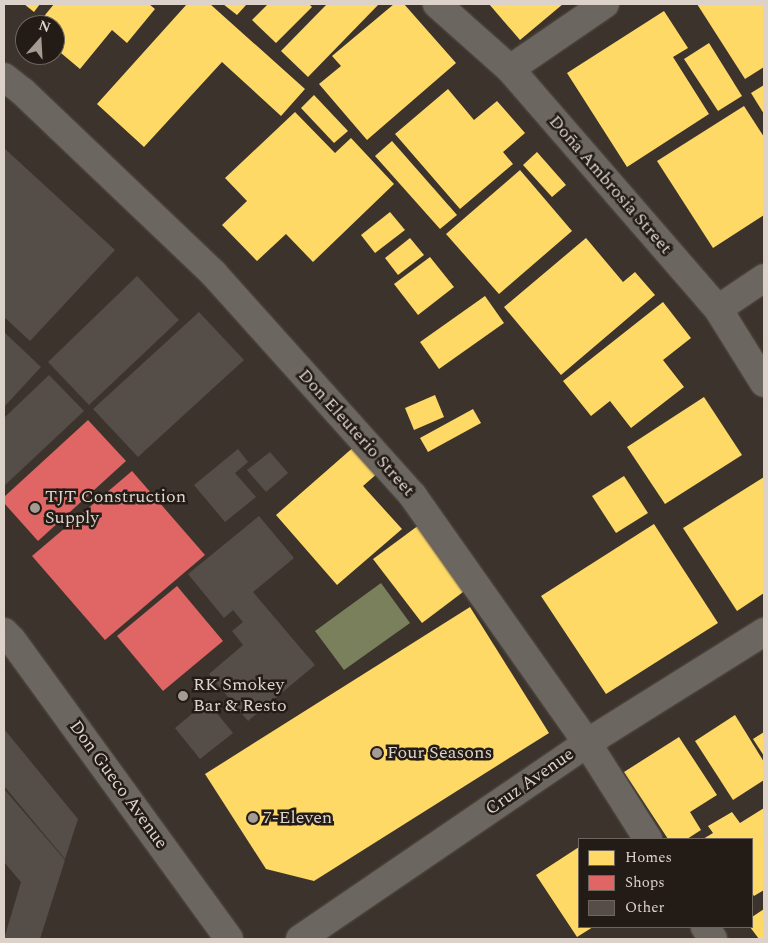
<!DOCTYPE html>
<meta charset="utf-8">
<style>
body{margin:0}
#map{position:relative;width:768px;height:943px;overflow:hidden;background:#3c342c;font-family:Spectral,serif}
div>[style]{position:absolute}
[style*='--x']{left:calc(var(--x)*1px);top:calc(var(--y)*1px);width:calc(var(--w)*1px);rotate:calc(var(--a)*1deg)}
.water>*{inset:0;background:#7a805c}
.homes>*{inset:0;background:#ffd966}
.shops>*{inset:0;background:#e06666}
.building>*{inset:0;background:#554d48}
.roads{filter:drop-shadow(0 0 1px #574f49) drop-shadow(0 0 1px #574f49)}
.street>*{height:28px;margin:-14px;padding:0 14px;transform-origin:14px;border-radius:14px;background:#6c6661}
.secondary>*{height:28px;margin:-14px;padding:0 14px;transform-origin:14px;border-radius:14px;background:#6c6661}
.dots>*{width:14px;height:14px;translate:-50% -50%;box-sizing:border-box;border:2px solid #231c16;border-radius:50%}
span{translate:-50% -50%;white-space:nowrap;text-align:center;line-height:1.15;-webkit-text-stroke:5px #231c16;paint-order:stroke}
.street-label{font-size:18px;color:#dcd2ca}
.poi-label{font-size:18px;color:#dcd2ca}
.left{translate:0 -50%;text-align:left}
.frame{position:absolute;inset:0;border:5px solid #dcd2ca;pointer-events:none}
.legend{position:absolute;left:578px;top:838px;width:175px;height:90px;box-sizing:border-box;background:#231c16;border:1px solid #6d655e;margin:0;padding:6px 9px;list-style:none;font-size:15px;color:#dcd2ca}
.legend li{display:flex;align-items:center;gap:10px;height:25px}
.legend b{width:25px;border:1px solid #6d655e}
.north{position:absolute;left:15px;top:15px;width:50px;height:50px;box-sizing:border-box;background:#231c16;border:1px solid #6d655e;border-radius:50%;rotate:19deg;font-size:14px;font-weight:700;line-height:20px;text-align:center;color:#dcd2ca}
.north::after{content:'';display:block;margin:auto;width:18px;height:22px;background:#a49b93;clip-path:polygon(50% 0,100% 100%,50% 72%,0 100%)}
</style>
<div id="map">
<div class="water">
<i style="clip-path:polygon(381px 583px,410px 623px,344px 670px,315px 631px)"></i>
</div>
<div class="homes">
<i style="clip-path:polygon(24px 4px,40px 4px,34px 12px)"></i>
<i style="clip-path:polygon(54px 4px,149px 4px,155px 9px,127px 43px,112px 30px,80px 69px,55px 48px,55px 25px,37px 25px)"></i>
<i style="clip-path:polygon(187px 4px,210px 4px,305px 89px,281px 116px,222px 62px,144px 147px,97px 104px)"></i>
<i style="clip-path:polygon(223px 4px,247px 4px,237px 15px)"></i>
<i style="clip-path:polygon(268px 4px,309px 4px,312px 7px,276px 43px,252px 20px)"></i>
<i style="clip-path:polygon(327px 4px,379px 4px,308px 77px,281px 51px)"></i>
<i style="clip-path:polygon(394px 4px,404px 4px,456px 63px,367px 140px,319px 84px,341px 66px,332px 56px)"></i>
<i style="clip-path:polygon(489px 4px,563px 4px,520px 40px)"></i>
<i style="clip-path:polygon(697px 4px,764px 4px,764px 67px,745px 79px)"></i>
<i style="clip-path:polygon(664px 11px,688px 48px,673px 57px,709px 114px,627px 167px,567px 73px)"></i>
<i style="clip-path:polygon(709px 43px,742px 96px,718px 111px,684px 59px)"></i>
<i style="clip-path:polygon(764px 85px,764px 114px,751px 93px)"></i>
<i style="clip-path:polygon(448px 89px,474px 120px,497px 101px,525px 133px,503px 152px,513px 164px,460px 209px,395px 134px)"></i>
<i style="clip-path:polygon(314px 95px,348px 131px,334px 143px,301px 108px)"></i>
<i style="clip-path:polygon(744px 106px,764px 137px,764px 215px,713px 248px,657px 161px)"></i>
<i style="clip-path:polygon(295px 112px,335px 153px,351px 138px,394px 184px,313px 262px,286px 234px,257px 261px,222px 225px,247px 201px,225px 178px)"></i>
<i style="clip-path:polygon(392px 141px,457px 215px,440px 229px,375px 156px)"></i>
<i style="clip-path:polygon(537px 152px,566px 185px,552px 197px,523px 165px)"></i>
<i style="clip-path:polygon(520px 170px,572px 231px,499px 294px,446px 234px)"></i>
<i style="clip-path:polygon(390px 212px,405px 230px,375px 253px,361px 235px)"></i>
<i style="clip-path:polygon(410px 238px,424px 255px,398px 275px,385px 258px)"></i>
<i style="clip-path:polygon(586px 238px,623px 282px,635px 272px,655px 295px,561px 375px,504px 307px)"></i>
<i style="clip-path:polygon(430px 257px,454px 287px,418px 315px,394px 284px)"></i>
<i style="clip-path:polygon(485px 296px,504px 323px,439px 369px,420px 342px)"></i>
<i style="clip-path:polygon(663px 302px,691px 338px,663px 360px,684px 387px,631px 428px,610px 401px,591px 416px,563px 381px)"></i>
<i style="clip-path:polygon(435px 395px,444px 417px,414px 430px,405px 408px)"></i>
<i style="clip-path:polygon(704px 397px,742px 455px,665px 504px,627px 447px)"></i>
<i style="clip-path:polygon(473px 409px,481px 423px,428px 452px,420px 438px)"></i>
<i style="clip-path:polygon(356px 445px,379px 472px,363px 486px,402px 529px,337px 585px,276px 515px)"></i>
<i style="clip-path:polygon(624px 476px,648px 513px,616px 533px,592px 496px)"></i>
<i style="clip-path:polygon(764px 477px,764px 593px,737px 611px,683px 528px)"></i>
<i style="clip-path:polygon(654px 524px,718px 623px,606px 694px,541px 596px)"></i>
<i style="clip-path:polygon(419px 525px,467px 589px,422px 623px,373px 559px)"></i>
<i style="clip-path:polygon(470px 607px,549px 733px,314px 881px,266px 869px,205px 774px)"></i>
<i style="clip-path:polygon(735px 715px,764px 762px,764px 780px,733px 800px,695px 741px)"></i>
<i style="clip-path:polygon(764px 732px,764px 756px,753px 739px)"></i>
<i style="clip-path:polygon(679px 737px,717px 795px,690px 812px,701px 830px,687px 839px,668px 839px,624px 772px)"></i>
<i style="clip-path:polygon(764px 808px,764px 890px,754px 896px,752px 893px,752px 839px,703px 839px,713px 833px,708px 826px,732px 812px,740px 823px)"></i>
<i style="clip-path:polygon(579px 847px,579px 927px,593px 927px,577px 937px,536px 875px)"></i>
<i style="clip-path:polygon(764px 909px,764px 939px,759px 939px,750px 927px,752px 917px)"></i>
</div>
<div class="shops">
<i style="clip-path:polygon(88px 420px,126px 461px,38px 541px,4px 503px,4px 497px)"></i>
<i style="clip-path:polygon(132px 471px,205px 555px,105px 640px,32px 556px)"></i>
<i style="clip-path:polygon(177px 586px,223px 641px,163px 691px,117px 636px)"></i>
</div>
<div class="building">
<i style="clip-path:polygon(4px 148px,115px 250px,30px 341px,4px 317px)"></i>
<i style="clip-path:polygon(137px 276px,179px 320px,89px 405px,48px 362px)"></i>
<i style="clip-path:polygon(199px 312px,244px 360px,138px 457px,93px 409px)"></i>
<i style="clip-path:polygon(4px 332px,41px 367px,4px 407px)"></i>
<i style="clip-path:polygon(49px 375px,84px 411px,4px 486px,4px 418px)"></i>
<i style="clip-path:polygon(238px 449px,248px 462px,235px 473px,256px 497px,225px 522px,194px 485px)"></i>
<i style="clip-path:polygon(270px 452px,288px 473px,266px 492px,247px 470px)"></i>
<i style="clip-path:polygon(259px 516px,294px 558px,253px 592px,315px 665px,248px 721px,209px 674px,243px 645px,232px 631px,243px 622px,233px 610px,224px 618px,188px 574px)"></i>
<i style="clip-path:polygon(207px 701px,233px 733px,200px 759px,175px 728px)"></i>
<i style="clip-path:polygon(4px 729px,78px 819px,65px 859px,4px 786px)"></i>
<i style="clip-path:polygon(4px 789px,65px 860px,40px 939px,4px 939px,21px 882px,4px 862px)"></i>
</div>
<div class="roads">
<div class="street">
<i style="--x:437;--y:4;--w:98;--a:41.7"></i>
<i style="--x:510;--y:69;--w:318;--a:49.1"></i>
<i style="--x:718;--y:309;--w:87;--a:58.1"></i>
<i style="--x:510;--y:69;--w:115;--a:-34.4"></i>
<i style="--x:4;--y:77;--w:23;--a:38"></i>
<i style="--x:22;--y:91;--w:265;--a:43.6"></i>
<i style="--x:214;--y:274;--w:298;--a:48.1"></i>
<i style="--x:413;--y:496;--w:302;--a:54.8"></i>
<i style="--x:587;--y:743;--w:114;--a:57.6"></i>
<i style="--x:718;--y:309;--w:55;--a:-34"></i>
<i style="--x:705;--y:927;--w:14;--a:56"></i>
<i style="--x:300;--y:939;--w:348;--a:-34.3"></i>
<i style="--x:587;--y:743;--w:209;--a:-32.1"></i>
</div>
<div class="secondary">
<i style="--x:4;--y:632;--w:11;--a:45"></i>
<i style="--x:12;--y:640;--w:369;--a:54"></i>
</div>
</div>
<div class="dots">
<i style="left:35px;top:508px;background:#a49b93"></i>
<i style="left:183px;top:696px;background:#a49b93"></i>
<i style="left:377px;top:753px;background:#a49b93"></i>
<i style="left:253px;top:818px;background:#a49b93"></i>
</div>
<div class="street-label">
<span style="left:610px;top:185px;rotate:49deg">Doña Ambrosia Street</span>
<span style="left:356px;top:433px;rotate:48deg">Don Eleuterio Street</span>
<span style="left:530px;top:782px;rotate:-35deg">Cruz Avenue</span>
<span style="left:118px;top:785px;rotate:54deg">Don Gueco Avenue</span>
</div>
<div class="poi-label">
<span class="left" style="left:45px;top:508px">TJT Construction<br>Supply</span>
<span class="left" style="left:193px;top:696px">RK Smokey<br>Bar &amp; Resto</span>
<span class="left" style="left:387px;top:753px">Four Seasons</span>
<span class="left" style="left:263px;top:818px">7-Eleven</span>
</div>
<div class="frame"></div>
<ul class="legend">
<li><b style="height:14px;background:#ffd966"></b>Homes</li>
<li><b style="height:14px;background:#e06666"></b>Shops</li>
<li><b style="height:14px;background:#554d48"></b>Other</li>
</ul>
<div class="north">N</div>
</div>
